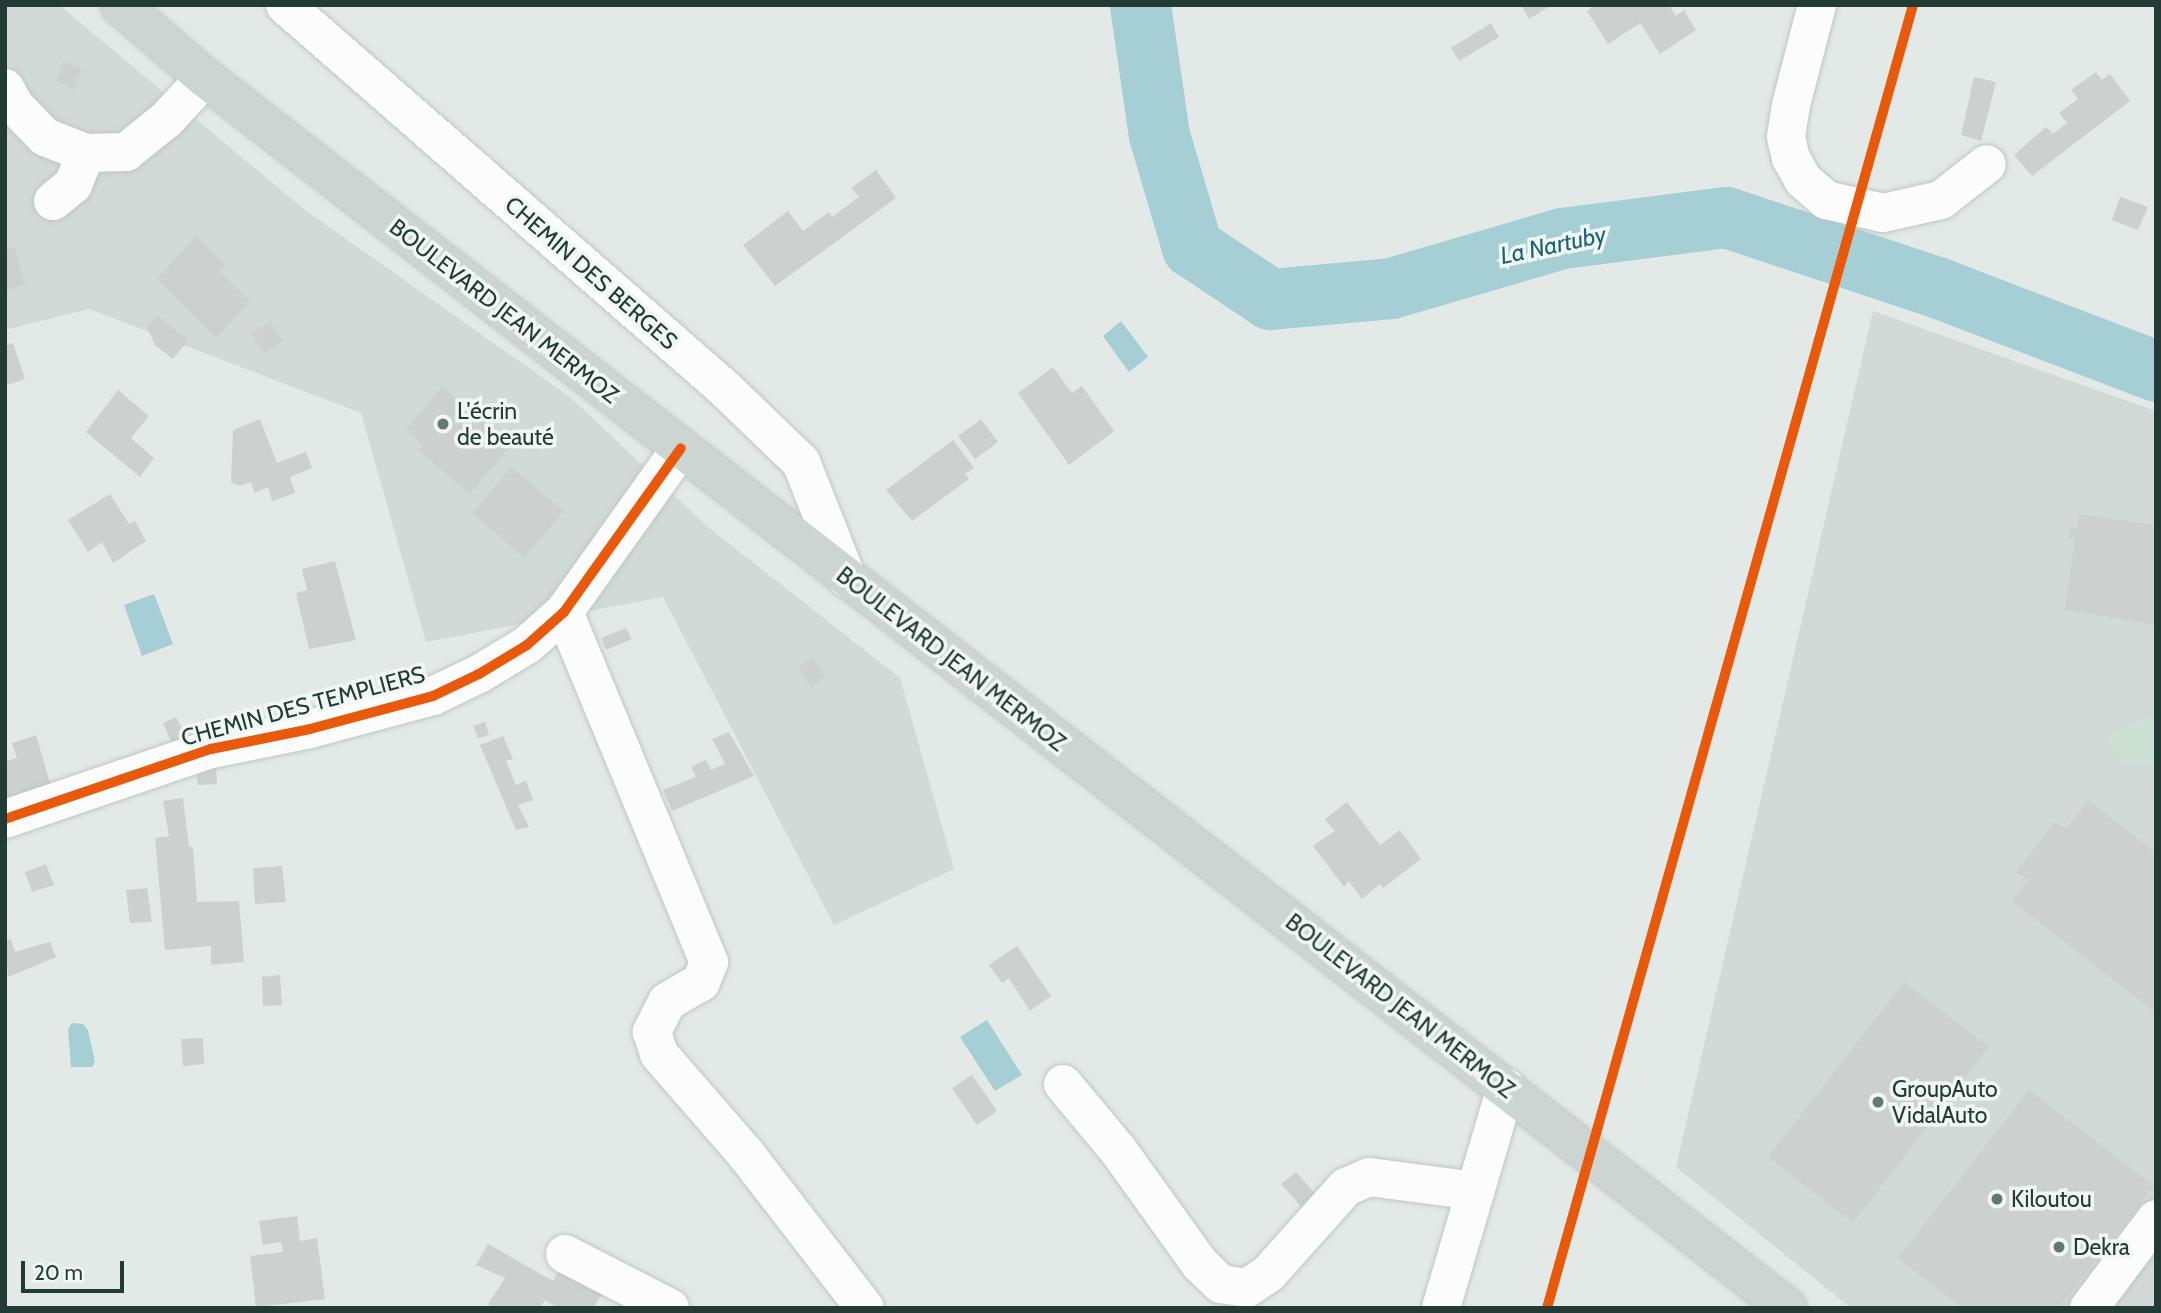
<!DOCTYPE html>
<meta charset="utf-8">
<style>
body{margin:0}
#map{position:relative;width:2161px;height:1313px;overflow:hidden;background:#e3e9e6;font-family:Cabin,sans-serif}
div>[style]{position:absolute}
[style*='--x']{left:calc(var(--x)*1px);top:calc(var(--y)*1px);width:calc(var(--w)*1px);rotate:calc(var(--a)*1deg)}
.built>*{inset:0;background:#d1dad6}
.green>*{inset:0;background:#cce1d3}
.water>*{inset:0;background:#a5ced5}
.river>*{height:61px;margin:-30.5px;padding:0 30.5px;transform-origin:30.5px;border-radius:30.5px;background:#a5ced5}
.building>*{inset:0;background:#ccd1cf}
.roads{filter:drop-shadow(0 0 2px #c0c6c3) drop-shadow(0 0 2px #c0c6c3)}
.minor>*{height:38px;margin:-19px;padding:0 19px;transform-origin:19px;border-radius:19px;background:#fbfcfb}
.major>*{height:38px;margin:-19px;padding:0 19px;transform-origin:19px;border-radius:19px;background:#cdd5d2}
.cycleway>*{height:10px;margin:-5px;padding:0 5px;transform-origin:5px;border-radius:5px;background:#e8590c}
.dots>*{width:19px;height:19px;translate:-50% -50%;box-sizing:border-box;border:4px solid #f1f7f4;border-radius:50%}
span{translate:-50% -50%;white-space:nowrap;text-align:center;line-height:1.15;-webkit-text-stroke:7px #f1f7f4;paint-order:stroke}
.street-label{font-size:23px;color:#223b35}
.poi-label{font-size:23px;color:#223b35}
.left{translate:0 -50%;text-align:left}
.water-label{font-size:24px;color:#1e6374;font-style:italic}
.frame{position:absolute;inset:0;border:7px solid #223b35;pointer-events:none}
.scale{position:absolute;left:21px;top:1261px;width:103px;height:32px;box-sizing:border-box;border:4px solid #223b35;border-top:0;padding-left:9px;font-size:21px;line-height:24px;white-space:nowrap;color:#223b35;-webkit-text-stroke:5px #f1f7f4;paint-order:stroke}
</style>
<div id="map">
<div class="built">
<i style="clip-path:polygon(5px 5px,59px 5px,305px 210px,570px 397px,708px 527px,900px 678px,954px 869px,834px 925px,663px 597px,426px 642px,361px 413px,89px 309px,5px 330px)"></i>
<i style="clip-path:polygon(1873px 311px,2156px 411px,2156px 1308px,1851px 1308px,1676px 1167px)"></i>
</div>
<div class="green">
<i style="clip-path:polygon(2156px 715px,2156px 766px,2123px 763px,2105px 737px)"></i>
</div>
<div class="water">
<i style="clip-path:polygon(1121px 321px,1148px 357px,1129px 372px,1103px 336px)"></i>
<i style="clip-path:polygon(154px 594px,173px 644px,142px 656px,124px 605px)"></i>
<i style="clip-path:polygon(987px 1020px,1022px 1075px,995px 1091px,960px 1037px)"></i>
<i style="clip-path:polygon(72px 1023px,83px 1024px,88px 1030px,95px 1062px,92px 1067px,71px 1067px,68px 1029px)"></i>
</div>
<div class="river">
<i style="--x:1140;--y:5;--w:131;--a:81.7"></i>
<i style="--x:1159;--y:135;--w:117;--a:73.6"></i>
<i style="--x:1192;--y:247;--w:94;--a:33.7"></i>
<i style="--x:1270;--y:299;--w:121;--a:-5.2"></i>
<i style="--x:1391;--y:288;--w:178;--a:-16.3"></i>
<i style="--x:1562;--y:238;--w:165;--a:-7.3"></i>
<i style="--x:1726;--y:217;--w:225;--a:18.4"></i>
<i style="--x:1939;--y:288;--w:232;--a:20.9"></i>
</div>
<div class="building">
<i style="clip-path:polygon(1521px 5px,1552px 5px,1529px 19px)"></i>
<i style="clip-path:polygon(1594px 5px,1669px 5px,1676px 16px,1684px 10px,1696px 30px,1660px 54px,1640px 23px,1608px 44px,1587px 11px)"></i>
<i style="clip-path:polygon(1491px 23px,1499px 37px,1459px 61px,1451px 48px)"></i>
<i style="clip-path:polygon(63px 61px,82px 69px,74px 90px,56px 81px)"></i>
<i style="clip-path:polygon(2096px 72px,2102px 80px,2110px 74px,2130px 101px,2032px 176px,2014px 155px,2046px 127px,2053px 134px,2067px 123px,2059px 113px,2078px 99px,2071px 90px)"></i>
<i style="clip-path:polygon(1974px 77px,1996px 82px,1981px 141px,1961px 135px)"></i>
<i style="clip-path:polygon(876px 170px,896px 198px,775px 286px,743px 245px,788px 211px,803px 231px,829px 212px,832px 217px,859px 197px,851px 188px)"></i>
<i style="clip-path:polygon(2120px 197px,2148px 207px,2138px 230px,2112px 220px)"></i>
<i style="clip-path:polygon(196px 236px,226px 265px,220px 272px,251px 302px,216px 338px,157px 279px)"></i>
<i style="clip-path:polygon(15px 247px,25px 285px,5px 291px,5px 249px)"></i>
<i style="clip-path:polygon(158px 316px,188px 340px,173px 359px,155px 345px,147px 327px)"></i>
<i style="clip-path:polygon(270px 321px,283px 341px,264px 353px,252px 334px)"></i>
<i style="clip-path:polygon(13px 343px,25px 379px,5px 386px,5px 346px)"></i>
<i style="clip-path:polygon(1053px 367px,1072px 393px,1082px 386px,1114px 431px,1069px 465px,1018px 393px)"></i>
<i style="clip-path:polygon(442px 386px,512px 444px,470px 494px,418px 450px,423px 444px,406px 430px)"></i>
<i style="clip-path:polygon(118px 390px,149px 416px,131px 438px,154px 458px,140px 477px,86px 432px)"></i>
<i style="clip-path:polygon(260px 419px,277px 463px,306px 452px,312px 468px,290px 477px,295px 493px,272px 501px,268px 487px,255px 493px,251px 482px,240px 486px,231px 482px,233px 430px)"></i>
<i style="clip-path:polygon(981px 419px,998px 442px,975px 459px,958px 436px)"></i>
<i style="clip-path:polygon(953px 440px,974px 468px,965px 474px,969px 479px,912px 521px,886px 490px)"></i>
<i style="clip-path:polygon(511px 467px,564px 511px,524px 558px,473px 513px)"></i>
<i style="clip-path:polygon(110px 494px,129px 524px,135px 521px,146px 541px,113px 563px,102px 542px,88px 552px,68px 520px)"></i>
<i style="clip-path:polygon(2079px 514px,2156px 525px,2156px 625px,2065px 610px,2075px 538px,2068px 538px,2070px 527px,2077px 528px)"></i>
<i style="clip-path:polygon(335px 561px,356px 640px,309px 649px,296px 593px,307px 590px,302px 569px)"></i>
<i style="clip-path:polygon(626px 628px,632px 639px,606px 650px,601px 638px)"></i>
<i style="clip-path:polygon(813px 657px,825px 677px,811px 687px,798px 668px)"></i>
<i style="clip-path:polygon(176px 717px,186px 736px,172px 743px,163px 723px)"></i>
<i style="clip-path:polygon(485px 722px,489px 735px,478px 738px,473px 726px)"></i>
<i style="clip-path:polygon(729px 732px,754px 776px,672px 811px,663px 790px,696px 777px,691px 767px,706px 760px,711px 770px,725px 764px,712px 739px)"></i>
<i style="clip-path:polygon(36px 735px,54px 796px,5px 800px,5px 761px,17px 758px,12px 743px)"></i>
<i style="clip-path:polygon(503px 736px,513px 759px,506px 761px,516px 785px,526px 781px,533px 800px,518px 805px,529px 827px,516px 830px,480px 745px)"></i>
<i style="clip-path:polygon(216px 767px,217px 784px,198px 785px,196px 772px)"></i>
<i style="clip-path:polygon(183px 798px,189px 847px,193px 847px,197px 902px,239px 901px,244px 962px,211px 965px,211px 946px,165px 950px,155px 838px,169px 836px,163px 801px)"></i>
<i style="clip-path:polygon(2088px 800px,2156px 853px,2156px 1013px,2012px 901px,2028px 880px,2016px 872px,2055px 822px,2066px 829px)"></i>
<i style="clip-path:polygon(1347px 802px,1380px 845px,1400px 830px,1421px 859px,1383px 888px,1380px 884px,1362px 899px,1349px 881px,1344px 887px,1313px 846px,1335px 831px,1325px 819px)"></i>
<i style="clip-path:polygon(46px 864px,54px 885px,32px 892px,25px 872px)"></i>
<i style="clip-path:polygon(282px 866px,286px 902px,255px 904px,253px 868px)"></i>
<i style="clip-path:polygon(147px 888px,152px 922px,130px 923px,126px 890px)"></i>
<i style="clip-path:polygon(11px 939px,15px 952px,50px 942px,56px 957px,8px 977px,5px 940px)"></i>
<i style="clip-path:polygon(1017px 946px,1051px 996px,1030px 1011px,1009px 978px,1002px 983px,989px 965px)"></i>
<i style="clip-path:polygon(280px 975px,282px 1005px,263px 1006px,262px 977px)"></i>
<i style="clip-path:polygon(1904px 982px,1989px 1047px,1853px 1223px,1768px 1157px)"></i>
<i style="clip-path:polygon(203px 1038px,204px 1064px,183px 1066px,181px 1039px)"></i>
<i style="clip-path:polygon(972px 1075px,997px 1111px,977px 1125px,952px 1088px)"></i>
<i style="clip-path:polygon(2029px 1090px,2154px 1186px,2059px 1308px,1962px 1308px,1898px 1258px)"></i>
<i style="clip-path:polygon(1296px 1172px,1318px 1197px,1304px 1210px,1281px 1184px)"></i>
<i style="clip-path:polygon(297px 1216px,300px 1241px,317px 1238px,325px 1299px,256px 1307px,250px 1256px,283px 1252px,281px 1242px,263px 1245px,259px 1221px)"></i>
<i style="clip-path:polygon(488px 1244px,553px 1281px,563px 1265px,606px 1288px,593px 1308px,558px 1308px,545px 1300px,540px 1308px,494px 1308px,488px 1304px,505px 1278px,476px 1265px)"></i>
</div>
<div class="roads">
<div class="minor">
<i style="--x:285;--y:5;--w:583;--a:41.1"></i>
<i style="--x:724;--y:388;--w:107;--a:43.9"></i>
<i style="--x:801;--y:462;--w:125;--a:68.4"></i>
<i style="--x:1817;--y:5;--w:103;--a:104.6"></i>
<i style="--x:1791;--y:105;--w:32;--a:99"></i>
<i style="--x:1786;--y:137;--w:22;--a:77"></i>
<i style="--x:1791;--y:158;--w:25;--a:61"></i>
<i style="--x:1803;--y:180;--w:30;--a:41"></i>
<i style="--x:1826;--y:200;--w:58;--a:12.8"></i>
<i style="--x:1883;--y:213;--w:59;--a:-12.6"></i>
<i style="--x:1941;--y:200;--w:58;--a:-38"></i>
<i style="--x:5;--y:88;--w:21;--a:61"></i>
<i style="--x:15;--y:106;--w:43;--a:45.9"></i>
<i style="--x:45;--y:137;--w:44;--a:21.3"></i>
<i style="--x:86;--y:153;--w:40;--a:-1.4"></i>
<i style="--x:126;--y:152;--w:53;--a:-38.8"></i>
<i style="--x:167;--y:119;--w:56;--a:-47.2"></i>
<i style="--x:53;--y:201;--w:26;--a:-39"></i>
<i style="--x:73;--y:185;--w:35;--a:-68"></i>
<i style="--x:564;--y:612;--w:379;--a:67.5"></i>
<i style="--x:709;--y:962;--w:22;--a:112"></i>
<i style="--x:701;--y:982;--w:39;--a:150"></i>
<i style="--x:667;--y:1002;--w:34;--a:117"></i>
<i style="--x:652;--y:1032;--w:23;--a:72"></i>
<i style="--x:659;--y:1054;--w:131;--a:49"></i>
<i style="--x:745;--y:1153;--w:196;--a:52.3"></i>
<i style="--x:5;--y:819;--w:218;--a:-18.8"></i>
<i style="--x:211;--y:749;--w:101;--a:-11.4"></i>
<i style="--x:310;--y:729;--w:127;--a:-15"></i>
<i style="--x:433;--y:696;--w:51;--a:-25.6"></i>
<i style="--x:479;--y:674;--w:56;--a:-31.1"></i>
<i style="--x:527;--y:645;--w:50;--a:-41.7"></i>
<i style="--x:564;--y:612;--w:201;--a:-54.5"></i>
<i style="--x:1063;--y:1084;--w:86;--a:50.2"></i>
<i style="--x:1118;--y:1150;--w:140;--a:54.3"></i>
<i style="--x:1200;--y:1264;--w:29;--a:44"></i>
<i style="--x:1221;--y:1284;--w:26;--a:9"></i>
<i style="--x:1247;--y:1288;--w:27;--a:-34"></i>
<i style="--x:1269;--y:1273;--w:115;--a:-48.2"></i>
<i style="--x:1346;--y:1187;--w:25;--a:-23"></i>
<i style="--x:1369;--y:1177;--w:107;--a:7.5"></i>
<i style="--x:565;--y:1254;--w:118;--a:27.2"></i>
<i style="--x:1441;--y:1308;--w:230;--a:-73.6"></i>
<i style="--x:2089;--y:1308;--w:111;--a:-53"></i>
</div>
<div class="major">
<i style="--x:120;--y:5;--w:112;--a:40.7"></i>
<i style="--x:205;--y:78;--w:2004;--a:37.86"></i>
</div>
</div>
<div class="cycleway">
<i style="--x:5;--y:819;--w:218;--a:-18.8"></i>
<i style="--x:211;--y:749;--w:101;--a:-11.4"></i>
<i style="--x:310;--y:729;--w:127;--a:-15"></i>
<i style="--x:433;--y:696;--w:51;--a:-25.6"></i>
<i style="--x:479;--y:674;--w:56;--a:-31.1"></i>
<i style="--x:527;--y:645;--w:50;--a:-41.7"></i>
<i style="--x:564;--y:612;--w:201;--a:-54.5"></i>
<i style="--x:1547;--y:1308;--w:1353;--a:-74.31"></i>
</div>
<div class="dots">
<i style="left:443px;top:424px;background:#667873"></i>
<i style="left:1878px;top:1102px;background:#667873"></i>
<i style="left:1997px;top:1199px;background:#667873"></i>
<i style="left:2059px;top:1247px;background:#667873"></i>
</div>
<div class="street-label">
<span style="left:591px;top:273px;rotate:41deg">CHEMIN DES BERGES</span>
<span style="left:504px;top:311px;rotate:38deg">BOULEVARD JEAN MERMOZ</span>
<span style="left:951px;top:659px;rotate:38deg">BOULEVARD JEAN MERMOZ</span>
<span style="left:303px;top:706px;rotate:-15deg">CHEMIN DES TEMPLIERS</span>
<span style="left:1400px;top:1006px;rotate:38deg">BOULEVARD JEAN MERMOZ</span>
</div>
<div class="poi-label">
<span class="left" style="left:457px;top:424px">L'écrin<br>de beauté</span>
<span class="left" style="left:1892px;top:1102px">GroupAuto<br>VidalAuto</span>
<span class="left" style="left:2011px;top:1199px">Kiloutou</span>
<span class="left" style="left:2073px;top:1247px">Dekra</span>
</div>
<div class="water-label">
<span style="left:1553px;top:245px;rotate:-12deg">La Nartuby</span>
</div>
<div class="frame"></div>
<div class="scale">20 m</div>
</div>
